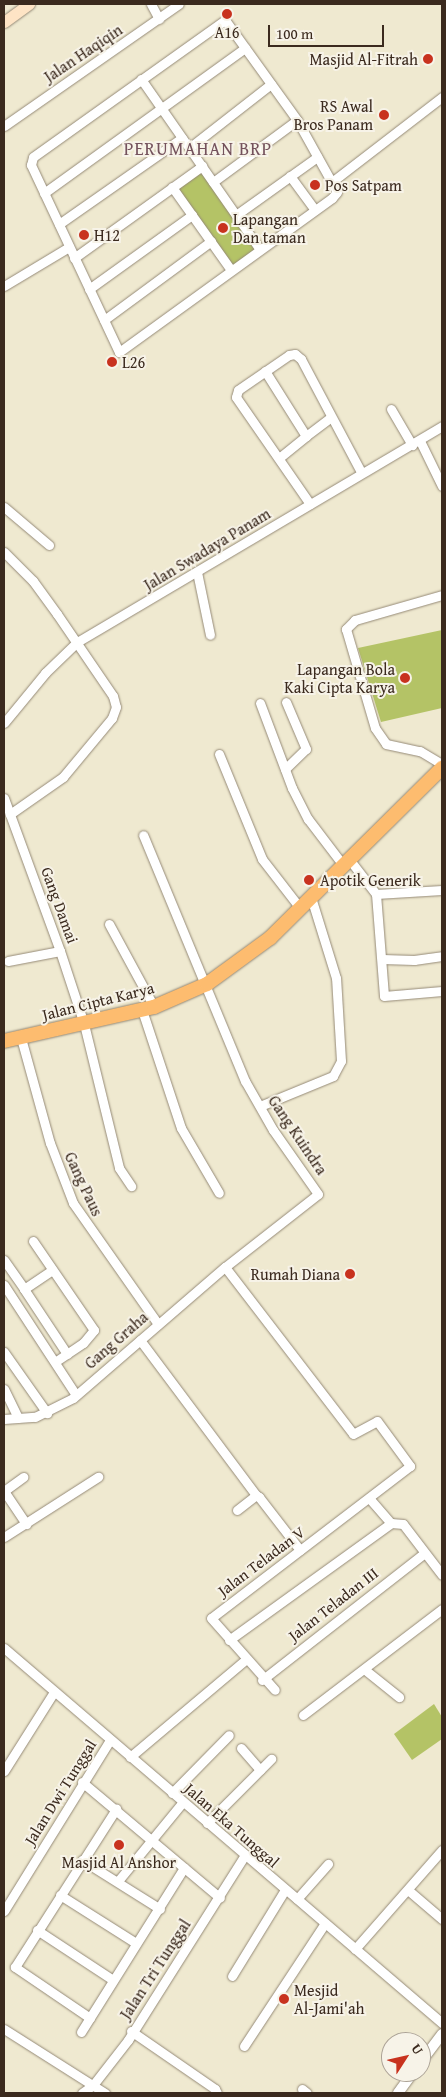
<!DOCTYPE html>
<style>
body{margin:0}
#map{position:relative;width:446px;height:2097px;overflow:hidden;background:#efe9d0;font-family:"Gentium Book Plus",serif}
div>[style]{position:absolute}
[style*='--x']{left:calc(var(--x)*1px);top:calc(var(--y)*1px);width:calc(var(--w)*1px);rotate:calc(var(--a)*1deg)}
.green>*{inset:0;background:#b4c366}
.roads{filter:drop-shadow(0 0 1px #958a77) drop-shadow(0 0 1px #958a77)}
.minor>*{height:9px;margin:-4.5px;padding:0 4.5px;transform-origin:4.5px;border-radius:4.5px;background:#fff}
.tertiary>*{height:10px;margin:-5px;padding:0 5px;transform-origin:5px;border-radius:5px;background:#fff}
.secondary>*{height:11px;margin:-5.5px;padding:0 5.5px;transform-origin:5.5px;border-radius:5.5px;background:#fee4c5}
.primary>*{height:14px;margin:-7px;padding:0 7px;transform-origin:7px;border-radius:7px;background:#fdbc6f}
.dots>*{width:14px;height:14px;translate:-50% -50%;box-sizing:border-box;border:2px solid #f7f3e8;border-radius:50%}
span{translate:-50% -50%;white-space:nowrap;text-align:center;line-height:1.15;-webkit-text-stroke:4px #f7f3e8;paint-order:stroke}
.poi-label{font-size:16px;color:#3b2a1e}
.right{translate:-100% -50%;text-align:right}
.left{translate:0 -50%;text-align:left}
.street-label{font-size:16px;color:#3b2a1e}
.neighbourhood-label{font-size:18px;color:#74525c;letter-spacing:1px}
.frame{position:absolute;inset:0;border:5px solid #3b2a1e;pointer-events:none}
.north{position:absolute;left:381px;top:2032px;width:50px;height:50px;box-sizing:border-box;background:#f7f3e8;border:1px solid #aca397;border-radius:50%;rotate:55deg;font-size:14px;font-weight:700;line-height:20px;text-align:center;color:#3b2a1e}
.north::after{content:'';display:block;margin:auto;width:18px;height:22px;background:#c8321e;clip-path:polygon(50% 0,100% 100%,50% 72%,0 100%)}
.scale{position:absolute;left:268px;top:25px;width:116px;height:22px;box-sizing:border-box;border:2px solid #3b2a1e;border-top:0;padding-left:6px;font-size:15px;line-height:18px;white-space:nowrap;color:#3b2a1e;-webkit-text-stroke:4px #f7f3e8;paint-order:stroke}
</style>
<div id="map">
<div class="green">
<i style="clip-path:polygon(202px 166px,259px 248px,231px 270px,172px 187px)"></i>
<i style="clip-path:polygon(442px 630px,442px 708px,381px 722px,358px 648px)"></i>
<i style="clip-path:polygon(434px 1704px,442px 1717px,442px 1739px,412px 1760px,394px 1734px)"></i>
</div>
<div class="roads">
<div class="minor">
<i style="--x:151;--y:4;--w:17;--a:62"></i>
<i style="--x:225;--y:20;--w:123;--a:54.2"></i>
<i style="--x:297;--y:120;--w:82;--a:60.9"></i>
<i style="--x:337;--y:192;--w:8;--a:130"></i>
<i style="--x:332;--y:198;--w:263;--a:144.1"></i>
<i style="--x:119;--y:352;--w:207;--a:-115.2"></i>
<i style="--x:31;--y:165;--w:8;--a:-76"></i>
<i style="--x:33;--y:157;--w:236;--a:-35.5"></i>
<i style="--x:141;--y:79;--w:206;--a:55.1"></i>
<i style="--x:4;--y:126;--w:213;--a:-34.9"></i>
<i style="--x:189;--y:148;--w:104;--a:-38"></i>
<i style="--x:290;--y:176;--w:42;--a:53.7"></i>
<i style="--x:333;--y:181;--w:138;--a:-37.6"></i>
<i style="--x:213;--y:182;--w:104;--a:-36.4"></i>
<i style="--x:172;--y:187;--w:102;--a:54.6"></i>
<i style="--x:44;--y:193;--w:248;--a:-35.8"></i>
<i style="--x:236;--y:215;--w:100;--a:-35.6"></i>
<i style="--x:59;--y:224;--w:150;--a:-35"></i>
<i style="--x:74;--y:258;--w:158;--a:-35.7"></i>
<i style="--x:4;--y:286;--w:76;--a:-31"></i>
<i style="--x:89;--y:289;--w:127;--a:-35.7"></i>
<i style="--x:104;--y:320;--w:133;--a:-36.4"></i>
<i style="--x:265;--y:371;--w:77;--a:57.8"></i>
<i style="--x:306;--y:436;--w:30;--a:-37"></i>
<i style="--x:391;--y:409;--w:42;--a:59.7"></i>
<i style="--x:420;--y:441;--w:50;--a:63.9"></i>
<i style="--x:279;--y:458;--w:35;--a:-39"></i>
<i style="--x:310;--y:504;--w:130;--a:-124.7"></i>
<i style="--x:236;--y:397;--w:7;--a:-74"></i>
<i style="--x:238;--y:390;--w:62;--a:-34.5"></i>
<i style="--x:289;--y:355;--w:6;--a:-9"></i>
<i style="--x:295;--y:354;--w:8;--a:40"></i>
<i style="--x:301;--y:359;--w:128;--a:62"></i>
<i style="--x:4;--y:507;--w:59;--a:40.2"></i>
<i style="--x:4;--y:552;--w:41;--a:45"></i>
<i style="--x:33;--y:581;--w:41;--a:54"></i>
<i style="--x:57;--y:614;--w:99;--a:55.7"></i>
<i style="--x:113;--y:696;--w:11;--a:75"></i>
<i style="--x:116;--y:707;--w:12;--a:110"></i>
<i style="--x:112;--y:718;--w:77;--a:129.7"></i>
<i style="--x:63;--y:777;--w:65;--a:145.1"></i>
<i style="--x:197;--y:572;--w:64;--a:78.3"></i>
<i style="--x:442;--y:595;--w:91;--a:164"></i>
<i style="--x:355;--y:620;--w:13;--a:135"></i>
<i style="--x:346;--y:629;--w:103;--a:73.7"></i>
<i style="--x:375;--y:728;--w:19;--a:55"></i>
<i style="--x:386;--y:744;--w:35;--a:12"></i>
<i style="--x:420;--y:751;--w:26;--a:31"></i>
<i style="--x:260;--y:703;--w:91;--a:69.4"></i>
<i style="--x:292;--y:788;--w:35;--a:63"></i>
<i style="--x:308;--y:819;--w:58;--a:52.7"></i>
<i style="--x:4;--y:723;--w:65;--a:-50.6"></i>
<i style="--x:45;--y:673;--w:45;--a:-44.1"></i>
<i style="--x:77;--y:642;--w:424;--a:-30.6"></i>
<i style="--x:219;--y:754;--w:113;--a:67.7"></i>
<i style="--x:262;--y:859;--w:62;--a:52.2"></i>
<i style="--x:285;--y:769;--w:29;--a:-44"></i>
<i style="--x:306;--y:749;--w:51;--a:-113.1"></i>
<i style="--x:4;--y:798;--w:163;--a:69.9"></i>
<i style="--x:60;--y:951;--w:77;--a:71.8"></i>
<i style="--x:84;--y:1024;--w:148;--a:76.3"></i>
<i style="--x:119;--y:1168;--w:22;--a:56"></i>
<i style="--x:349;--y:859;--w:44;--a:52.4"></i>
<i style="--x:376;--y:894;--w:102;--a:85.5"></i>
<i style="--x:384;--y:996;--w:58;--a:-4.9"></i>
<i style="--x:376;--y:894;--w:66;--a:-3.5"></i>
<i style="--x:109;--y:924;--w:94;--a:61.5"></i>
<i style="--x:382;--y:959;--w:32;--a:2"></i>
<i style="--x:414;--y:960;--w:28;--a:-8"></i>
<i style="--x:8;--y:961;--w:53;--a:-10.9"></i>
<i style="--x:142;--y:1010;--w:124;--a:71.7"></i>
<i style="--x:181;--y:1128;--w:75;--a:59.7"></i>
<i style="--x:21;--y:1038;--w:109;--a:74.6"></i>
<i style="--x:50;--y:1143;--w:64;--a:69"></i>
<i style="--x:73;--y:1203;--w:148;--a:54.9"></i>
<i style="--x:260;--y:1106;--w:79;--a:-22.3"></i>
<i style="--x:333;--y:1076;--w:17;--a:-62"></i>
<i style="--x:341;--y:1061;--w:83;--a:-93.4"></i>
<i style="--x:336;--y:978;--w:85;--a:-107.2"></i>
<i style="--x:33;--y:1241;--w:108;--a:55.6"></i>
<i style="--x:94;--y:1330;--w:17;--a:130"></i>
<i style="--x:83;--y:1343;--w:32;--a:146"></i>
<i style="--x:4;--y:1260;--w:35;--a:55"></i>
<i style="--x:24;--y:1289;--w:34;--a:-34"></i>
<i style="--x:225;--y:1267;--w:210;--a:52.5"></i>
<i style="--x:353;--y:1434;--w:27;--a:-28"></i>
<i style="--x:377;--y:1421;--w:56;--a:53.7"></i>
<i style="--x:410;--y:1466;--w:250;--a:142.6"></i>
<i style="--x:211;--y:1618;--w:96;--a:48.4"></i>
<i style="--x:4;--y:1285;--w:131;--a:56.8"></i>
<i style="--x:24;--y:1289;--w:78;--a:56.5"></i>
<i style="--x:140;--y:1340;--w:194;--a:53.2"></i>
<i style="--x:4;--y:1352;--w:75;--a:54.8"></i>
<i style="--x:4;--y:1389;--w:32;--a:64"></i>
<i style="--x:4;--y:1419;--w:31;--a:-4"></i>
<i style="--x:35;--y:1417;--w:42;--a:-26.6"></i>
<i style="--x:73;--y:1398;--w:201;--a:-40.8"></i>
<i style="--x:225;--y:1267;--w:118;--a:-38.1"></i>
<i style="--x:318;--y:1194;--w:78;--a:-125.1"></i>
<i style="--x:273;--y:1130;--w:56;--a:-119.7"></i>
<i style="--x:245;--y:1081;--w:266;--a:-112.5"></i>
<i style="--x:4;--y:1491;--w:40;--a:56"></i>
<i style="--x:4;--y:1491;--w:24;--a:-36"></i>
<i style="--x:369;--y:1498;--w:33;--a:49"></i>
<i style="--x:391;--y:1523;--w:12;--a:5"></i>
<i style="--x:403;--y:1524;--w:64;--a:52.6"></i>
<i style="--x:237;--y:1510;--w:24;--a:-38"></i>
<i style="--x:256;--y:1495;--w:4;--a:34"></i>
<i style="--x:259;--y:1497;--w:67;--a:52.3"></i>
<i style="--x:4;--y:1537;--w:112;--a:-32.6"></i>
<i style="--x:229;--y:1640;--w:200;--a:-35.8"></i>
<i style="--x:4;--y:1648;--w:577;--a:40.57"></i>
<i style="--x:364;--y:1669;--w:45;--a:38.7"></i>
<i style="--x:262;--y:1680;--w:204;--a:-38"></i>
<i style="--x:303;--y:1715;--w:175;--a:-37.3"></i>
<i style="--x:241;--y:1748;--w:29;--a:49"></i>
<i style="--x:130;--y:1757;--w:150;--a:-40.1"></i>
<i style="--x:4;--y:1771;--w:93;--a:-57.7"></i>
<i style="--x:82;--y:1782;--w:180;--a:40"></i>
<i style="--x:172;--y:1793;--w:81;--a:-45.5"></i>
<i style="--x:207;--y:1823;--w:91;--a:-45"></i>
<i style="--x:82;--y:1860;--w:92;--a:32.1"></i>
<i style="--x:118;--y:1881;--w:101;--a:-50.6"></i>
<i style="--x:408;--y:1890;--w:45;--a:40.5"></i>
<i style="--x:60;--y:1895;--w:90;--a:32.3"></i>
<i style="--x:297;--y:1899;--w:47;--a:-48.5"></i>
<i style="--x:4;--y:1911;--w:201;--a:-58.2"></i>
<i style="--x:37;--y:1930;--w:91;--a:33.3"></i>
<i style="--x:355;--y:1949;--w:132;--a:-48.7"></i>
<i style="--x:232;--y:1976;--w:101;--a:-58.4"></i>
<i style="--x:90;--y:2018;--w:91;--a:-145.8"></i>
<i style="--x:15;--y:1967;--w:188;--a:-57.4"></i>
<i style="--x:4;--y:2029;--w:120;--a:32.4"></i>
<i style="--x:131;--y:2031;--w:102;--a:34.6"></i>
<i style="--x:215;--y:2089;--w:4;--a:63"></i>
<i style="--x:81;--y:2032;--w:194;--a:-57.9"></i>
<i style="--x:244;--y:2046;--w:147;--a:-56.6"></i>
<i style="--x:302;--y:2089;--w:6;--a:39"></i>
<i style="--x:82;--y:2093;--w:14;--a:-36"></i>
<i style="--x:93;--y:2085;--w:57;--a:-52.1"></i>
<i style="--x:128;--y:2040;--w:219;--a:-57.7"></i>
</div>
<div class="tertiary">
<i style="--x:421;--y:2062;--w:35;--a:-53"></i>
<i style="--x:398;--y:2093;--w:26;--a:-54"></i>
</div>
<div class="secondary">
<i style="--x:4;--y:22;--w:31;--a:-36"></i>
</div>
<div class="primary">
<i style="--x:4;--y:1041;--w:154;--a:-12.8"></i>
<i style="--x:154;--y:1007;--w:58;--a:-23.5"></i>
<i style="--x:207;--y:984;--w:78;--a:-36.1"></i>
<i style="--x:270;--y:938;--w:242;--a:-44.7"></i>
</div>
</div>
<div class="dots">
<i style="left:227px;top:14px;background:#c8321e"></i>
<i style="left:428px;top:59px;background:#c8321e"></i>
<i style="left:384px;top:115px;background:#c8321e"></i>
<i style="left:315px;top:185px;background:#c8321e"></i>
<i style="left:223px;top:228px;background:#c8321e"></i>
<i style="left:84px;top:235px;background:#c8321e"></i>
<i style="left:112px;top:362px;background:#c8321e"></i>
<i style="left:405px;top:678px;background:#c8321e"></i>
<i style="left:309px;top:880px;background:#c8321e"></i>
<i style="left:350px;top:1274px;background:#c8321e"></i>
<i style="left:119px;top:1845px;background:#c8321e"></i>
<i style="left:284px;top:1999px;background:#c8321e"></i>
</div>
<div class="poi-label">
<span style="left:227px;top:32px">A16</span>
<span class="right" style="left:418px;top:59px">Masjid Al-Fitrah</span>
<span class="right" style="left:373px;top:115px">RS Awal<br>Bros Panam</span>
<span class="left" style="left:325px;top:185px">Pos Satpam</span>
<span class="left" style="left:233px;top:228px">Lapangan<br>Dan taman</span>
<span class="left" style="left:94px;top:235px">H12</span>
<span class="left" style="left:122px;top:362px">L26</span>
<span class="right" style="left:395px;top:678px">Lapangan Bola<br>Kaki Cipta Karya</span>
<span class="left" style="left:320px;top:880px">Apotik Generik</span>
<span class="right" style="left:340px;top:1274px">Rumah Diana</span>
<span style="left:119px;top:1862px">Masjid Al Anshor</span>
<span class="left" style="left:294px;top:1999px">Mesjid<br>Al-Jami'ah</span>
</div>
<div class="street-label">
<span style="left:83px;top:53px;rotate:-34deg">Jalan Haqiqin</span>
<span style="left:207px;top:549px;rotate:-31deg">Jalan Swadaya Panam</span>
<span style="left:60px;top:905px;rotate:70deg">Gang Damai</span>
<span style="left:98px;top:1001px;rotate:-14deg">Jalan Cipta Karya</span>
<span style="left:298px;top:1135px;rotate:56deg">Gang Kuindra</span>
<span style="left:84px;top:1184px;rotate:65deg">Gang Paus</span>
<span style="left:116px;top:1340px;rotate:-41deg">Gang Graha</span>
<span style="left:261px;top:1561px;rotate:-37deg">Jalan Teladan V</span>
<span style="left:333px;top:1604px;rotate:-38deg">Jalan Teladan III</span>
<span style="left:60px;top:1792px;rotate:-58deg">Jalan Dwi Tunggal</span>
<span style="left:232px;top:1825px;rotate:41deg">Jalan Eka Tunggal</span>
<span style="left:155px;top:1969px;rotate:-57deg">Jalan Tri Tunggal</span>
</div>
<div class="neighbourhood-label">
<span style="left:198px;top:149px">PERUMAHAN BRP</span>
</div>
<div class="frame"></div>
<div class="north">U</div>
<div class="scale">100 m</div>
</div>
